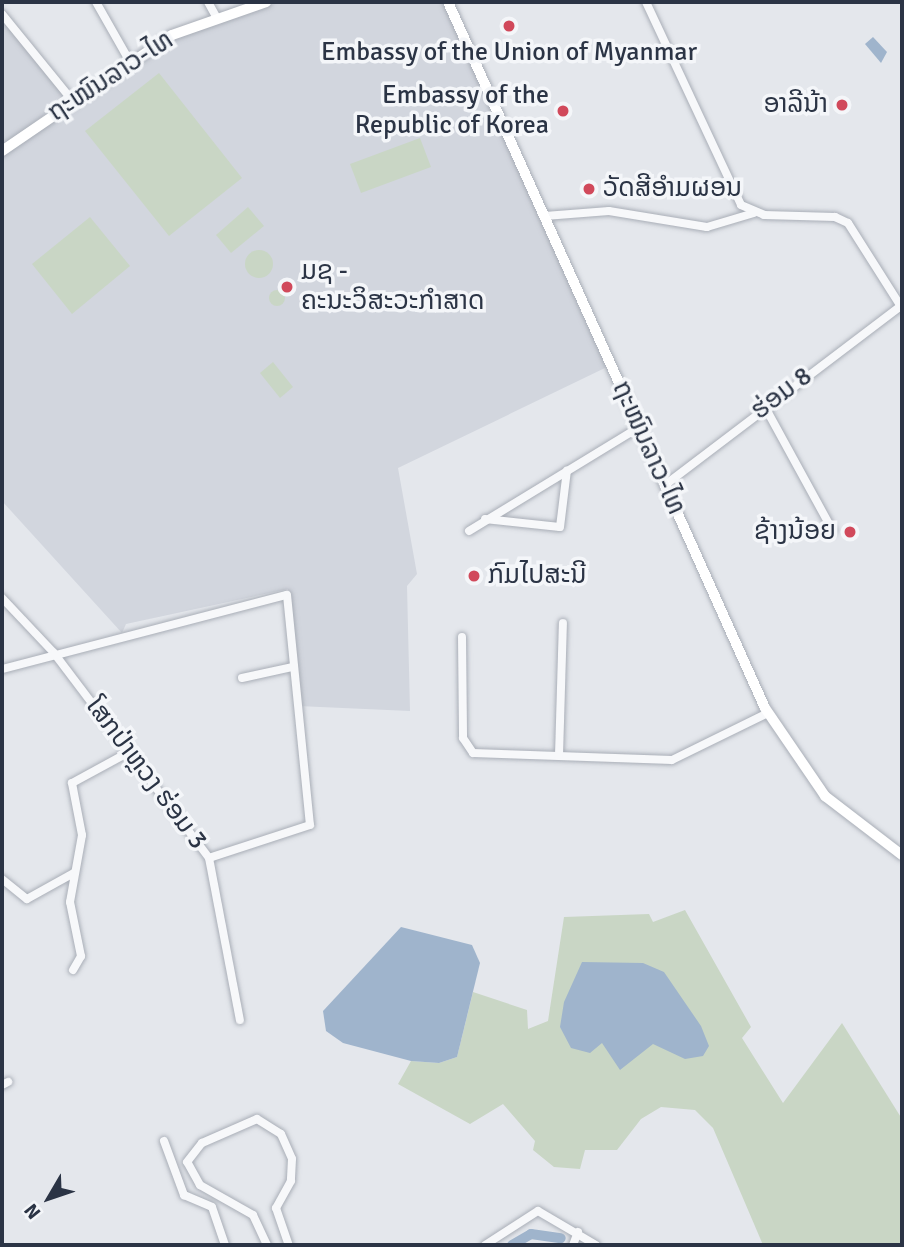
<!DOCTYPE html>
<meta charset="utf-8">
<style>
body{margin:0}
#map{position:relative;width:904px;height:1247px;overflow:hidden;background:#e4e7ec;font-family:Signika,"Noto Sans Lao",sans-serif}
div>[style]{position:absolute}
[style*='--x']{left:calc(var(--x)*1px);top:calc(var(--y)*1px);width:calc(var(--w)*1px);rotate:calc(var(--a)*1deg)}
.built>*{inset:0;background:#d2d6de}
.green>*{inset:0;background:#c9d6c5}
.round{border-radius:50%}
.water>*{inset:0;background:#9fb4cc}
.canal>*{height:10px;margin:-5px;padding:0 5px;transform-origin:5px;border-radius:5px;background:#9fb4cc}
.roads{filter:drop-shadow(0 0 2px #a9aeb7) drop-shadow(0 0 2px #a9aeb7)}
.street>*{height:8px;margin:-4px;padding:0 4px;transform-origin:4px;border-radius:4px;background:#f7f8fa}
.secondary>*{height:10px;margin:-5px;padding:0 5px;transform-origin:5px;border-radius:5px;background:#fff}
.dots>*{width:19px;height:19px;translate:-50% -50%;box-sizing:border-box;border:4px solid #f4f6f9;border-radius:50%}
span{translate:-50% -50%;white-space:nowrap;text-align:center;line-height:1.15;-webkit-text-stroke:7px #f4f6f9;paint-order:stroke}
.poi-label{font-size:26px;color:#2b3445}
.right{translate:-100% -50%;text-align:right}
.left{translate:0 -50%;text-align:left}
.street-label{font-size:26px;color:#2b3445}
.frame{position:absolute;inset:0;border:4px solid #2b3445;pointer-events:none}
.north{position:absolute;left:14px;top:1163px;width:70px;height:70px;-webkit-text-stroke:5px #f4f6f9;paint-order:stroke;rotate:231deg;font-size:19px;font-weight:700;line-height:28px;text-align:center;color:#2b3445}
.north::after{content:'';display:block;margin:auto;width:24px;height:32px;background:#2b3445;clip-path:polygon(50% 0,100% 100%,50% 72%,0 100%)}
</style>
<div id="map">
<div class="built">
<i style="clip-path:polygon(280px 2px,443px 2px,607px 367px,398px 468px,417px 574px,407px 586px,410px 711px,298px 706px,288px 589px,126px 624px,122px 633px,2px 501px,2px 156px,174px 38px)"></i>
<i style="clip-path:polygon(2px 20px,66px 99px,2px 146px)"></i>
</div>
<div class="green">
<i style="clip-path:polygon(159px 73px,242px 178px,169px 236px,85px 131px)"></i>
<i style="clip-path:polygon(420px 138px,431px 167px,361px 193px,350px 164px)"></i>
<i style="clip-path:polygon(248px 207px,264px 226px,231px 253px,216px 235px)"></i>
<i style="clip-path:polygon(90px 217px,130px 266px,72px 314px,32px 264px)"></i>
<i class="round" style="left:245px;top:250px;width:28px;height:28px"></i>
<i class="round" style="left:269px;top:290px;width:16px;height:16px"></i>
<i style="clip-path:polygon(273px 362px,293px 387px,280px 398px,260px 373px)"></i>
<i style="clip-path:polygon(685px 910px,751px 1027px,742px 1038px,783px 1103px,842px 1023px,902px 1119px,902px 1245px,763px 1245px,713px 1128px,695px 1110px,661px 1107px,641px 1119px,617px 1150px,585px 1150px,580px 1169px,554px 1167px,533px 1150px,535px 1141px,503px 1104px,470px 1124px,398px 1084px,411px 1061px,439px 1063px,457px 1057px,473px 992px,527px 1010px,528px 1029px,548px 1021px,564px 917px,649px 914px,653px 922px)"></i>
</div>
<div class="water">
<i style="clip-path:polygon(873px 37px,887px 52px,881px 63px,865px 44px)"></i>
<i style="clip-path:polygon(401px 927px,472px 945px,480px 963px,457px 1057px,439px 1063px,411px 1061px,343px 1043px,326px 1031px,323px 1011px)"></i>
<i style="clip-path:polygon(582px 962px,643px 963px,664px 972px,701px 1026px,709px 1046px,703px 1056px,685px 1059px,653px 1044px,620px 1070px,602px 1043px,590px 1053px,571px 1048px,560px 1027px,564px 1002px)"></i>
</div>
<div class="canal">
<i style="--x:512;--y:1245;--w:22;--a:-30"></i>
<i style="--x:531;--y:1234;--w:30;--a:8"></i>
</div>
<div class="roads">
<div class="street">
<i style="--x:96;--y:2;--w:67;--a:60.4"></i>
<i style="--x:208;--y:2;--w:18;--a:61"></i>
<i style="--x:646;--y:2;--w:224;--a:64.9"></i>
<i style="--x:741;--y:205;--w:25;--a:23"></i>
<i style="--x:764;--y:215;--w:71;--a:1.6"></i>
<i style="--x:835;--y:217;--w:14;--a:25"></i>
<i style="--x:848;--y:223;--w:101;--a:57.6"></i>
<i style="--x:2;--y:14;--w:109;--a:50.9"></i>
<i style="--x:545;--y:216;--w:64;--a:-4.5"></i>
<i style="--x:609;--y:211;--w:99;--a:9.3"></i>
<i style="--x:707;--y:227;--w:49;--a:-16.6"></i>
<i style="--x:765;--y:407;--w:141;--a:61.3"></i>
<i style="--x:665;--y:485;--w:296;--a:-37.2"></i>
<i style="--x:485;--y:519;--w:75;--a:6.1"></i>
<i style="--x:560;--y:527;--w:57;--a:-83"></i>
<i style="--x:469;--y:531;--w:198;--a:-31.4"></i>
<i style="--x:2;--y:598;--w:76;--a:46.6"></i>
<i style="--x:54;--y:653;--w:257;--a:52.9"></i>
<i style="--x:209;--y:858;--w:165;--a:79.2"></i>
<i style="--x:462;--y:637;--w:101;--a:89.4"></i>
<i style="--x:463;--y:738;--w:18;--a:56"></i>
<i style="--x:473;--y:753;--w:199;--a:2"></i>
<i style="--x:672;--y:760;--w:107;--a:-26.1"></i>
<i style="--x:2;--y:669;--w:294;--a:-14.6"></i>
<i style="--x:287;--y:595;--w:231;--a:84.3"></i>
<i style="--x:310;--y:825;--w:106;--a:161.9"></i>
<i style="--x:242;--y:678;--w:51;--a:-12.4"></i>
<i style="--x:559;--y:755;--w:132;--a:-88.3"></i>
<i style="--x:2;--y:879;--w:32;--a:39"></i>
<i style="--x:27;--y:899;--w:54;--a:-29"></i>
<i style="--x:73;--y:970;--w:16;--a:-60"></i>
<i style="--x:81;--y:956;--w:55;--a:-101.5"></i>
<i style="--x:70;--y:902;--w:68;--a:-79.8"></i>
<i style="--x:82;--y:835;--w:53;--a:-100.9"></i>
<i style="--x:72;--y:783;--w:67;--a:-28.5"></i>
<i style="--x:2;--y:1085;--w:7;--a:-27"></i>
<i style="--x:164;--y:1141;--w:58;--a:69.7"></i>
<i style="--x:184;--y:1195;--w:30;--a:23"></i>
<i style="--x:212;--y:1207;--w:40;--a:71.1"></i>
<i style="--x:267;--y:1245;--w:33;--a:-115"></i>
<i style="--x:253;--y:1215;--w:61;--a:-150.5"></i>
<i style="--x:200;--y:1185;--w:26;--a:-119"></i>
<i style="--x:187;--y:1162;--w:24;--a:-52"></i>
<i style="--x:202;--y:1143;--w:60;--a:-23.6"></i>
<i style="--x:257;--y:1119;--w:28;--a:32"></i>
<i style="--x:281;--y:1134;--w:27;--a:66"></i>
<i style="--x:292;--y:1159;--w:22;--a:93"></i>
<i style="--x:291;--y:1181;--w:31;--a:119"></i>
<i style="--x:276;--y:1208;--w:39;--a:71"></i>
<i style="--x:485;--y:1245;--w:63;--a:-32.7"></i>
<i style="--x:538;--y:1211;--w:67;--a:30.4"></i>
<i style="--x:573;--y:1245;--w:14;--a:-69"></i>
</div>
<div class="secondary">
<i style="--x:448;--y:2;--w:774;--a:65.82"></i>
<i style="--x:765;--y:708;--w:107;--a:55.7"></i>
<i style="--x:825;--y:796;--w:97;--a:37.5"></i>
<i style="--x:2;--y:151;--w:206;--a:-34.3"></i>
<i style="--x:172;--y:35;--w:100;--a:-19.3"></i>
</div>
</div>
<div class="dots">
<i style="left:509px;top:26px;background:#d1495b"></i>
<i style="left:842px;top:105px;background:#d1495b"></i>
<i style="left:563px;top:111px;background:#d1495b"></i>
<i style="left:589px;top:189px;background:#d1495b"></i>
<i style="left:287px;top:287px;background:#d1495b"></i>
<i style="left:850px;top:532px;background:#d1495b"></i>
<i style="left:474px;top:576px;background:#d1495b"></i>
</div>
<div class="poi-label">
<span style="left:509px;top:53px">Embassy of the Union of Myanmar</span>
<span class="right" style="left:549px;top:111px">Embassy of the<br>Republic of Korea</span>
<span class="right" style="left:828px;top:105px">ອາລີນ້າ</span>
<span class="left" style="left:603px;top:189px">ວັດສີອຳມຜອນ</span>
<span class="left" style="left:301px;top:287px">ມຊ -<br>ຄະນະວິສະວະກຳສາດ</span>
<span class="right" style="left:836px;top:532px">ຊ້າງນ້ອຍ</span>
<span class="left" style="left:488px;top:576px">ກົມໄປສະນີ</span>
</div>
<div class="street-label">
<span style="left:111px;top:77px;rotate:-33deg">ຖະໜົນລາວ-ໄທ</span>
<span style="left:782px;top:394px;rotate:-37deg">ຮ່ອມ 8</span>
<span style="left:648px;top:448px;rotate:66deg">ຖະໜົນລາວ-ໄທ</span>
<span style="left:146px;top:774px;rotate:53deg">ໂສກປ່າຫຼວງ ຮ່ອມ 3</span>
</div>
<div class="frame"></div>
<div class="north">N</div>
</div>
